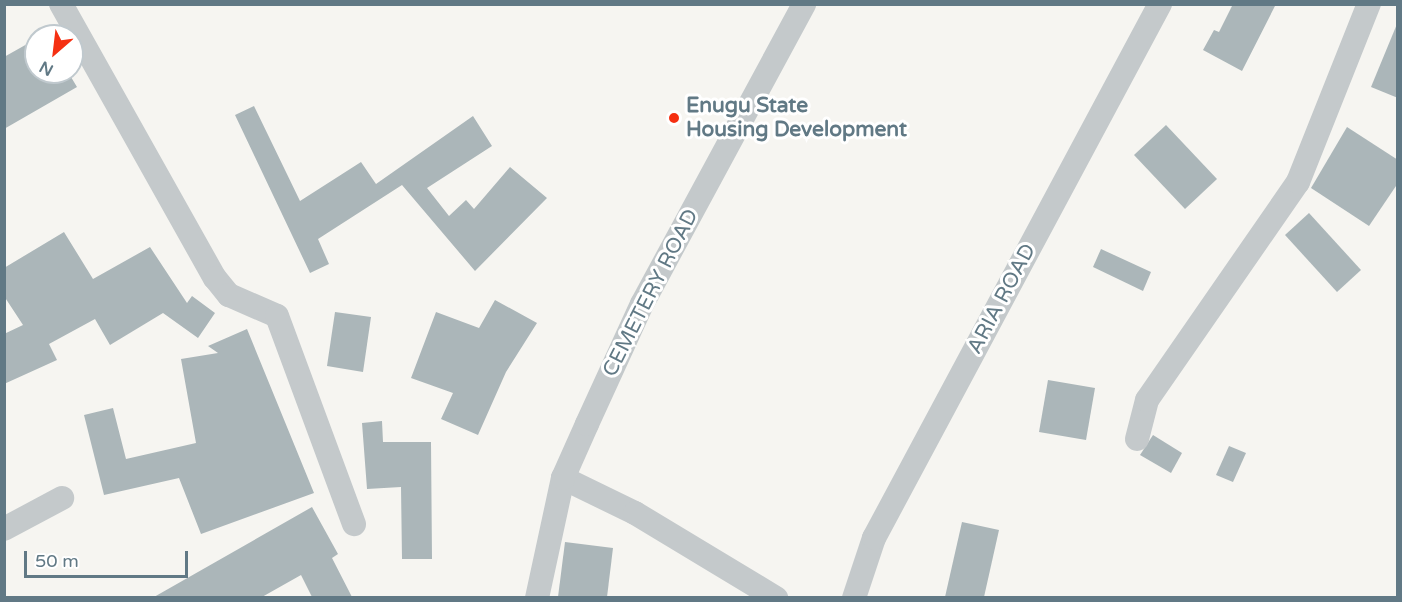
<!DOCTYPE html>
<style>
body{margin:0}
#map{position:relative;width:1402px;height:602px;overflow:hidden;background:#f6f5f1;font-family:"Varela Round",sans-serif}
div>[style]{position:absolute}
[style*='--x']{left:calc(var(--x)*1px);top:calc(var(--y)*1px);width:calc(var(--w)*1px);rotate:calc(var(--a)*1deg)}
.building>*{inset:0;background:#abb6b9}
.street>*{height:24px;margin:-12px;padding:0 12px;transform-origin:12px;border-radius:12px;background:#c4c9cb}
.dots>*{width:16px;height:16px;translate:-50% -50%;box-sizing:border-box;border:3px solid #fff;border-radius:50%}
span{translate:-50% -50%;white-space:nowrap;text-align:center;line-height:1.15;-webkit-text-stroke:6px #fff;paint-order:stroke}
.poi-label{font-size:21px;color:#617985;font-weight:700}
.left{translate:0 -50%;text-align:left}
.street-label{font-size:21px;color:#617985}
.frame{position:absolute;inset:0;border:6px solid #617985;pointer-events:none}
.north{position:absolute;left:24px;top:24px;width:60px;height:60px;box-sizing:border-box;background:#fff;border:2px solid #c0c9ce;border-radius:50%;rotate:208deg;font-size:16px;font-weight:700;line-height:24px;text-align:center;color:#617985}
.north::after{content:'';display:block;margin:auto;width:21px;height:27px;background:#f53012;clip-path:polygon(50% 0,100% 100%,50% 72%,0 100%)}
.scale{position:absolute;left:24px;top:551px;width:164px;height:27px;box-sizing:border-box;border:3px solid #617985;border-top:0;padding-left:8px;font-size:18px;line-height:21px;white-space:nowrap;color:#617985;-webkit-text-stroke:4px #fff;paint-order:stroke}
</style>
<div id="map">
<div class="building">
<i style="clip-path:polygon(1233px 4px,1276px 4px,1242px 71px,1203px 50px,1214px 30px,1219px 32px)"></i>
<i style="clip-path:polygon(1397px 24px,1398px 24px,1398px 98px,1371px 87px)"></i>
<i style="clip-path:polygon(36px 39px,36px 72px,68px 72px,77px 87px,4px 129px,4px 57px)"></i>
<i style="clip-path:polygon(254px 106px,300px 201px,361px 162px,376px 184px,473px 116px,492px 146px,427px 188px,449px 216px,466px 200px,474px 209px,510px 167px,547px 198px,475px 271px,402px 185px,318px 239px,329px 264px,310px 273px,235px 115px)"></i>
<i style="clip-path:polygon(1166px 125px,1217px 179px,1185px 209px,1134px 155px)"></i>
<i style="clip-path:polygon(1347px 127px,1398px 160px,1398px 183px,1369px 226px,1311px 188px)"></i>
<i style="clip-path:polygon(1309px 213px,1361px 270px,1337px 292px,1285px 235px)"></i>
<i style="clip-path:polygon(64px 232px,93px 279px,150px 247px,187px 303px,192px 296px,215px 313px,198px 338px,163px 313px,110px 345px,95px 319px,49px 344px,57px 360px,4px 384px,4px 334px,23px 325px,4px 296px,4px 268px)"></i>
<i style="clip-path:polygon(1101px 249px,1151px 272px,1143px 291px,1093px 267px)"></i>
<i style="clip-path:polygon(495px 300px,537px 323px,506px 372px,478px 435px,441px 419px,453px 393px,411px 378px,436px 312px,479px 328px)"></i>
<i style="clip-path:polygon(335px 312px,371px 317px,363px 372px,327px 366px)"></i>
<i style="clip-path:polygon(247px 329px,314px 493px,201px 534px,179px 478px,104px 495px,84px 415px,113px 408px,126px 459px,196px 443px,181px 359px,218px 353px,208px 346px)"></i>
<i style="clip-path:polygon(1048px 380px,1095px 388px,1086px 440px,1039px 432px)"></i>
<i style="clip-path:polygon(382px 421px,383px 442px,431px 442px,432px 559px,402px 559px,401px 487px,367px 489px,362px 423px)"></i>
<i style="clip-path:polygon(1153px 435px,1182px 453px,1171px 473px,1140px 455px)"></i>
<i style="clip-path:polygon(1229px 446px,1246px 453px,1233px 482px,1216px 475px)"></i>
<i style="clip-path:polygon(312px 507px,338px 554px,332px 558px,352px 597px,312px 597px,301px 575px,262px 597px,154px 597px)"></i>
<i style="clip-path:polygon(962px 522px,999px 530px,984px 597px,945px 597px)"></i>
<i style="clip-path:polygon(565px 542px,613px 548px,607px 597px,558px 597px)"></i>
</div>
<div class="street">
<i style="--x:61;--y:4;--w:314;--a:60.7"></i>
<i style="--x:215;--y:278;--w:22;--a:51"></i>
<i style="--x:229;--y:295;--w:52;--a:23.6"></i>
<i style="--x:277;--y:316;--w:222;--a:69.7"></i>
<i style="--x:1137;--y:439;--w:40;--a:-75.6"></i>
<i style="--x:1147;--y:400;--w:265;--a:-55.3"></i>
<i style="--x:1298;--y:182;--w:192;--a:-68.3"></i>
<i style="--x:563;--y:478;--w:80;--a:25.9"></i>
<i style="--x:635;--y:513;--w:165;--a:31.1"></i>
<i style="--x:4;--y:529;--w:66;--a:-28.1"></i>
<i style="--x:537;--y:598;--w:123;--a:-77.8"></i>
<i style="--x:563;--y:478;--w:59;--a:-66"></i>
<i style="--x:587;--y:424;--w:132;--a:-65.4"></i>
<i style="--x:642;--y:304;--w:341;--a:-61.6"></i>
<i style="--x:854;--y:598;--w:63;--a:-71.6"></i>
<i style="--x:874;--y:538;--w:606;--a:-61.83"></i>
</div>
<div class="dots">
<i style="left:674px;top:118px;background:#f53012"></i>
</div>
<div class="poi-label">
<span class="left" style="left:686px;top:118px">Enugu State<br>Housing Development</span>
</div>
<div class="street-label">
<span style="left:651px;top:293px;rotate:-63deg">CEMETERY ROAD</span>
<span style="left:1002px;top:299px;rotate:-62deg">ARIA ROAD</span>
</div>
<div class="frame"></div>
<div class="north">N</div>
<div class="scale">50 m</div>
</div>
